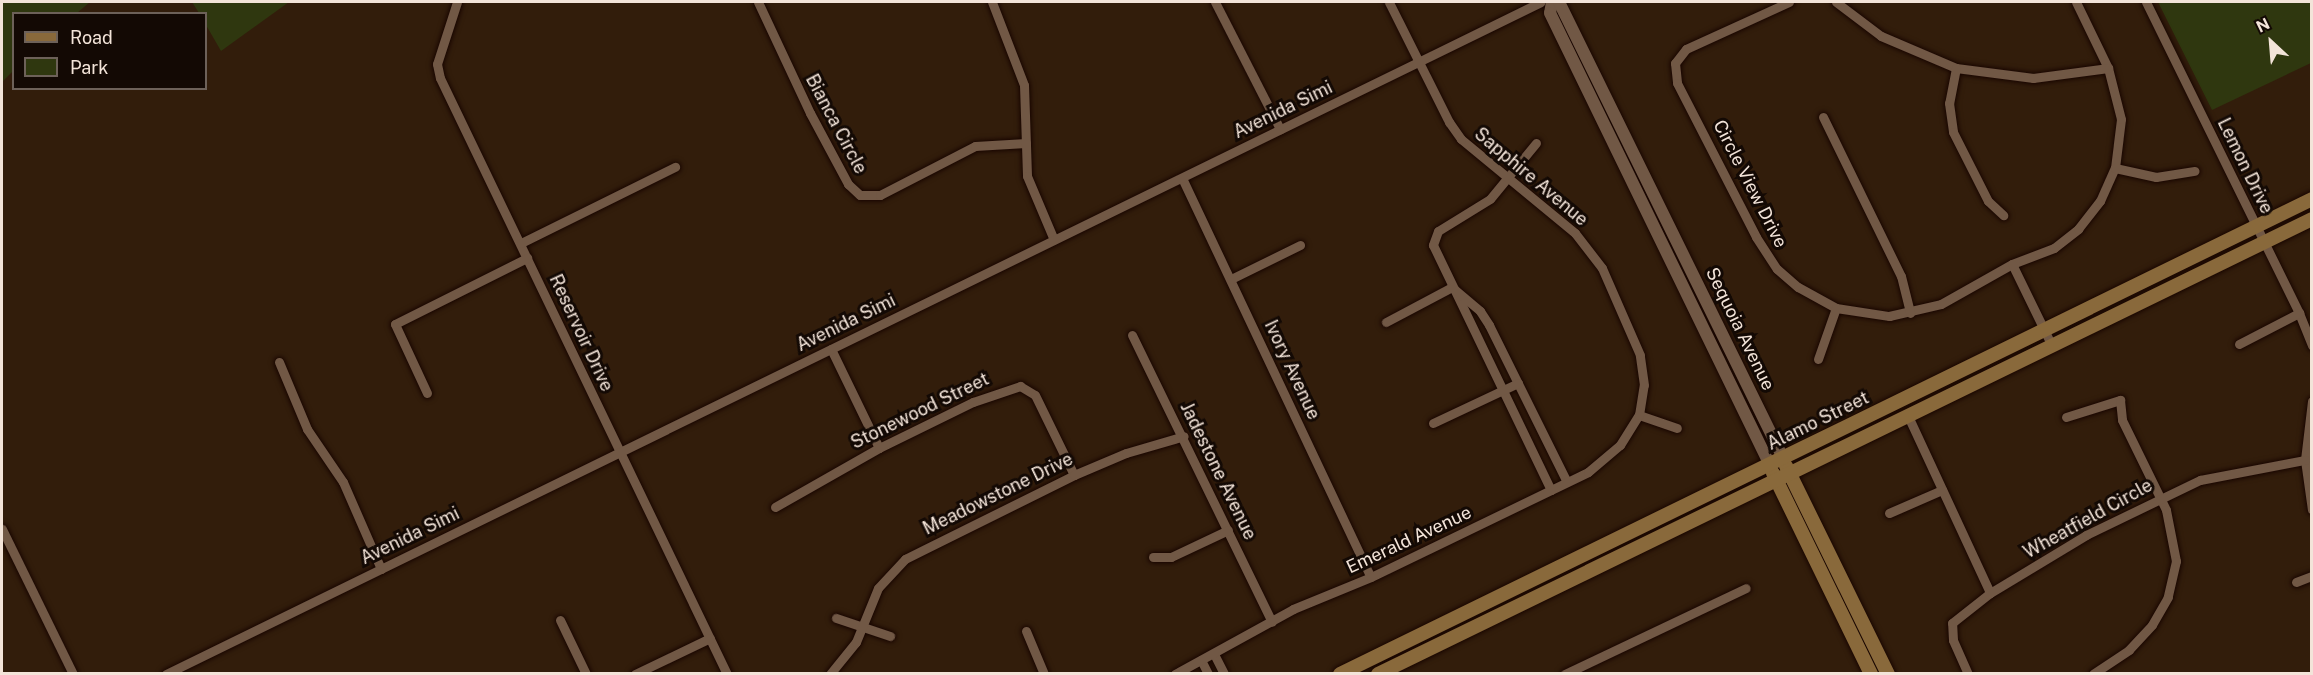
<!DOCTYPE html>
<style>
body{margin:0}
#map{position:relative;width:2313px;height:675px;overflow:hidden;background:#321d0b;font-family:"Public Sans",sans-serif}
div>[style]{position:absolute}
[style*='--x']{left:calc(var(--x)*1px);top:calc(var(--y)*1px);width:calc(var(--w)*1px);rotate:calc(var(--a)*1deg)}
.green>*{inset:0;background:#2f370f}
.roads{filter:drop-shadow(0 0 2px #190600) drop-shadow(0 0 2px #190600)}
.minor>*{height:9px;margin:-4.5px;padding:0 4.5px;transform-origin:4.5px;border-radius:4.5px;background:#715845}
.tertiary>*{height:12px;margin:-6px;padding:0 6px;transform-origin:6px;border-radius:6px;background:#715845}
.secondary>*{height:14px;margin:-7px;padding:0 7px;transform-origin:7px;border-radius:7px;background:#89693b}
span{translate:-50% -50%;white-space:nowrap;text-align:center;line-height:1.15;-webkit-text-stroke:6px #130904;paint-order:stroke}
.street-label{font-size:18px;color:#f3e4d9}
.frame{position:absolute;inset:0;border:3px solid #f3e4d9;pointer-events:none}
.legend{position:absolute;left:12px;top:12px;width:195px;height:78px;box-sizing:border-box;background:#130904;border:2px solid #6d6159;margin:0;padding:8px 10px;list-style:none;font-size:18px;color:#f3e4d9}
.legend li{display:flex;align-items:center;gap:12px;height:30px}
.legend b{width:30px;border:2px solid #6d6159}
.north{position:absolute;left:2241px;top:12px;width:60px;height:60px;-webkit-text-stroke:4px #130904;paint-order:stroke;rotate:334deg;font-size:16px;font-weight:700;line-height:24px;text-align:center;color:#f3e4d9}
.north::after{content:'';display:block;margin:auto;width:21px;height:27px;background:#f3e4d9;clip-path:polygon(50% 0,100% 100%,50% 72%,0 100%)}
</style>
<div id="map">
<div class="green">
<i style="clip-path:polygon(2px 2px,90px 2px,77px 13px,14px 14px,13px 71px,2px 82px)"></i>
<i style="clip-path:polygon(192px 2px,289px 2px,221px 51px,206px 25px,206px 14px,199px 13px)"></i>
<i style="clip-path:polygon(2158px 2px,2311px 2px,2311px 63px,2212px 110px)"></i>
</div>
<div class="roads">
<div class="minor">
<i style="--x:457;--y:2;--w:65;--a:107.9"></i>
<i style="--x:437;--y:64;--w:14;--a:78"></i>
<i style="--x:440;--y:78;--w:662;--a:64.29"></i>
<i style="--x:758;--y:2;--w:123;--a:64.9"></i>
<i style="--x:810;--y:113;--w:81;--a:61.8"></i>
<i style="--x:848;--y:184;--w:16;--a:43"></i>
<i style="--x:860;--y:195;--w:20;--a:0"></i>
<i style="--x:880;--y:195;--w:107;--a:-27.3"></i>
<i style="--x:975;--y:146;--w:51;--a:-3.4"></i>
<i style="--x:992;--y:2;--w:89;--a:68.9"></i>
<i style="--x:1024;--y:85;--w:91;--a:88.1"></i>
<i style="--x:1027;--y:176;--w:69;--a:67.1"></i>
<i style="--x:1215;--y:2;--w:143;--a:62.9"></i>
<i style="--x:1789;--y:2;--w:113;--a:155.5"></i>
<i style="--x:1686;--y:49;--w:18;--a:128"></i>
<i style="--x:1675;--y:63;--w:20;--a:84"></i>
<i style="--x:1677;--y:83;--w:173;--a:62.8"></i>
<i style="--x:1756;--y:237;--w:38;--a:57"></i>
<i style="--x:1777;--y:269;--w:28;--a:41"></i>
<i style="--x:1798;--y:287;--w:43;--a:28.9"></i>
<i style="--x:1836;--y:308;--w:54;--a:8.6"></i>
<i style="--x:1889;--y:316;--w:53;--a:-13"></i>
<i style="--x:1941;--y:304;--w:81;--a:-29.4"></i>
<i style="--x:2012;--y:264;--w:45;--a:-20.9"></i>
<i style="--x:2054;--y:248;--w:31;--a:-38"></i>
<i style="--x:2078;--y:229;--w:36;--a:-52"></i>
<i style="--x:2100;--y:201;--w:36;--a:-66"></i>
<i style="--x:2115;--y:168;--w:49;--a:-83"></i>
<i style="--x:2121;--y:119;--w:53;--a:-104.3"></i>
<i style="--x:2108;--y:68;--w:73;--a:-115.9"></i>
<i style="--x:1836;--y:2;--w:56;--a:37.1"></i>
<i style="--x:1881;--y:36;--w:82;--a:23.1"></i>
<i style="--x:1956;--y:68;--w:78;--a:7.4"></i>
<i style="--x:2033;--y:78;--w:76;--a:-7.6"></i>
<i style="--x:2146;--y:2;--w:347;--a:63.8"></i>
<i style="--x:2299;--y:313;--w:35;--a:68"></i>
<i style="--x:1956;--y:68;--w:36;--a:101"></i>
<i style="--x:1949;--y:103;--w:29;--a:82"></i>
<i style="--x:1953;--y:132;--w:77;--a:63.1"></i>
<i style="--x:1988;--y:201;--w:21;--a:43"></i>
<i style="--x:1823;--y:117;--w:177;--a:63.9"></i>
<i style="--x:1901;--y:276;--w:38;--a:76"></i>
<i style="--x:1536;--y:143;--w:72;--a:129.4"></i>
<i style="--x:1490;--y:199;--w:61;--a:148.4"></i>
<i style="--x:1438;--y:231;--w:15;--a:110"></i>
<i style="--x:1433;--y:245;--w:272;--a:64.3"></i>
<i style="--x:2115;--y:168;--w:42;--a:12.4"></i>
<i style="--x:2156;--y:177;--w:39;--a:-9"></i>
<i style="--x:1182;--y:178;--w:441;--a:64.7"></i>
<i style="--x:521;--y:243;--w:172;--a:-26.3"></i>
<i style="--x:2012;--y:264;--w:91;--a:64"></i>
<i style="--x:1231;--y:279;--w:77;--a:-26.2"></i>
<i style="--x:1454;--y:289;--w:34;--a:40"></i>
<i style="--x:1480;--y:311;--w:17;--a:57"></i>
<i style="--x:1489;--y:325;--w:175;--a:63.6"></i>
<i style="--x:1386;--y:322;--w:75;--a:-27.9"></i>
<i style="--x:1132;--y:335;--w:319;--a:64"></i>
<i style="--x:2239;--y:344;--w:68;--a:-27.3"></i>
<i style="--x:831;--y:349;--w:110;--a:64.1"></i>
<i style="--x:1818;--y:359;--w:54;--a:-70.6"></i>
<i style="--x:279;--y:362;--w:73;--a:67.3"></i>
<i style="--x:307;--y:429;--w:64;--a:55.8"></i>
<i style="--x:343;--y:482;--w:95;--a:66.4"></i>
<i style="--x:427;--y:393;--w:76;--a:-114.9"></i>
<i style="--x:395;--y:324;--w:148;--a:-26.6"></i>
<i style="--x:2312;--y:401;--w:59;--a:96.8"></i>
<i style="--x:2305;--y:460;--w:50;--a:82"></i>
<i style="--x:1639;--y:415;--w:40;--a:18.9"></i>
<i style="--x:1908;--y:416;--w:195;--a:65.1"></i>
<i style="--x:2066;--y:417;--w:57;--a:-17.5"></i>
<i style="--x:2120;--y:400;--w:20;--a:84"></i>
<i style="--x:2122;--y:420;--w:100;--a:63.9"></i>
<i style="--x:2166;--y:510;--w:52;--a:78.9"></i>
<i style="--x:2176;--y:561;--w:37;--a:103"></i>
<i style="--x:2168;--y:597;--w:32;--a:120"></i>
<i style="--x:2152;--y:625;--w:34;--a:133"></i>
<i style="--x:2129;--y:650;--w:43;--a:146.3"></i>
<i style="--x:1433;--y:423;--w:94;--a:-25.2"></i>
<i style="--x:775;--y:507;--w:120;--a:-29.6"></i>
<i style="--x:879;--y:448;--w:105;--a:-26.1"></i>
<i style="--x:973;--y:402;--w:50;--a:-18.8"></i>
<i style="--x:1020;--y:386;--w:17;--a:31"></i>
<i style="--x:1035;--y:395;--w:89;--a:64"></i>
<i style="--x:1889;--y:513;--w:58;--a:-23.5"></i>
<i style="--x:2;--y:529;--w:161;--a:63.9"></i>
<i style="--x:1153;--y:557;--w:18;--a:0"></i>
<i style="--x:1171;--y:557;--w:63;--a:-25.3"></i>
<i style="--x:2296;--y:582;--w:17;--a:-21"></i>
<i style="--x:836;--y:618;--w:57;--a:18.4"></i>
<i style="--x:560;--y:620;--w:60;--a:64.3"></i>
<i style="--x:1026;--y:631;--w:47;--a:67.3"></i>
<i style="--x:1214;--y:654;--w:22;--a:63"></i>
<i style="--x:1201;--y:660;--w:16;--a:63"></i>
<i style="--x:166;--y:674;--w:1530;--a:-26.05"></i>
<i style="--x:635;--y:674;--w:83;--a:-25.6"></i>
<i style="--x:830;--y:674;--w:41;--a:-50.9"></i>
<i style="--x:856;--y:642;--w:58;--a:-67.8"></i>
<i style="--x:878;--y:588;--w:40;--a:-47"></i>
<i style="--x:905;--y:559;--w:189;--a:-26.4"></i>
<i style="--x:1074;--y:475;--w:56;--a:-22.9"></i>
<i style="--x:1126;--y:453;--w:60;--a:-16.3"></i>
<i style="--x:1175;--y:674;--w:135;--a:-28.8"></i>
<i style="--x:1293;--y:609;--w:84;--a:-22.3"></i>
<i style="--x:1371;--y:577;--w:241;--a:-25.8"></i>
<i style="--x:1588;--y:472;--w:42;--a:-40.2"></i>
<i style="--x:1620;--y:445;--w:36;--a:-58"></i>
<i style="--x:1639;--y:415;--w:30;--a:-81"></i>
<i style="--x:1644;--y:385;--w:30;--a:-98"></i>
<i style="--x:1640;--y:355;--w:95;--a:-113.6"></i>
<i style="--x:1602;--y:268;--w:44;--a:-127.6"></i>
<i style="--x:1575;--y:233;--w:148;--a:-140.5"></i>
<i style="--x:1461;--y:139;--w:21;--a:-125"></i>
<i style="--x:1449;--y:122;--w:134;--a:-116.6"></i>
<i style="--x:1565;--y:674;--w:200;--a:-25.4"></i>
<i style="--x:1968;--y:674;--w:37;--a:-114"></i>
<i style="--x:1953;--y:640;--w:17;--a:-93"></i>
<i style="--x:1952;--y:623;--w:48;--a:-38.3"></i>
<i style="--x:1990;--y:593;--w:112;--a:-31.1"></i>
<i style="--x:2086;--y:535;--w:127;--a:-25.8"></i>
<i style="--x:2200;--y:480;--w:107;--a:-10.8"></i>
</div>
<div class="tertiary">
<i style="--x:1552;--y:2;--w:11;--a:100"></i>
<i style="--x:1550;--y:13;--w:503;--a:64.05"></i>
<i style="--x:1559;--y:2;--w:508;--a:63.84"></i>
</div>
<div class="secondary">
<i style="--x:1786;--y:466;--w:232;--a:63.9"></i>
<i style="--x:1773;--y:473;--w:224;--a:64"></i>
<i style="--x:1340;--y:674;--w:1082;--a:-26.04"></i>
<i style="--x:1378;--y:674;--w:1039;--a:-25.97"></i>
</div>
</div>
<div class="street-label">
<span style="left:1283px;top:110px;rotate:-26deg">Avenida Simi</span>
<span style="left:836px;top:124px;rotate:62deg">Bianca Circle</span>
<span style="left:2245px;top:166px;rotate:64deg">Lemon Drive</span>
<span style="left:1531px;top:177px;rotate:40deg">Sapphire Avenue</span>
<span style="left:1750px;top:184px;rotate:63deg">Circle View Drive</span>
<span style="left:846px;top:323px;rotate:-26deg">Avenida Simi</span>
<span style="left:1740px;top:329px;rotate:64deg">Sequoia Avenue</span>
<span style="left:581px;top:333px;rotate:65deg">Reservoir Drive</span>
<span style="left:1292px;top:370px;rotate:65deg">Ivory Avenue</span>
<span style="left:920px;top:411px;rotate:-26deg">Stonewood Street</span>
<span style="left:1818px;top:421px;rotate:-26deg">Alamo Street</span>
<span style="left:1218px;top:471px;rotate:64deg">Jadestone Avenue</span>
<span style="left:998px;top:494px;rotate:-26deg">Meadowstone Drive</span>
<span style="left:2088px;top:519px;rotate:-29deg">Wheatfield Circle</span>
<span style="left:410px;top:536px;rotate:-26deg">Avenida Simi</span>
<span style="left:1409px;top:540px;rotate:-25deg">Emerald Avenue</span>
</div>
<div class="frame"></div>
<ul class="legend">
<li><b style="height:8px;background:#89693b"></b>Road</li>
<li><b style="height:16px;background:#2f370f"></b>Park</li>
</ul>
<div class="north">N</div>
</div>
